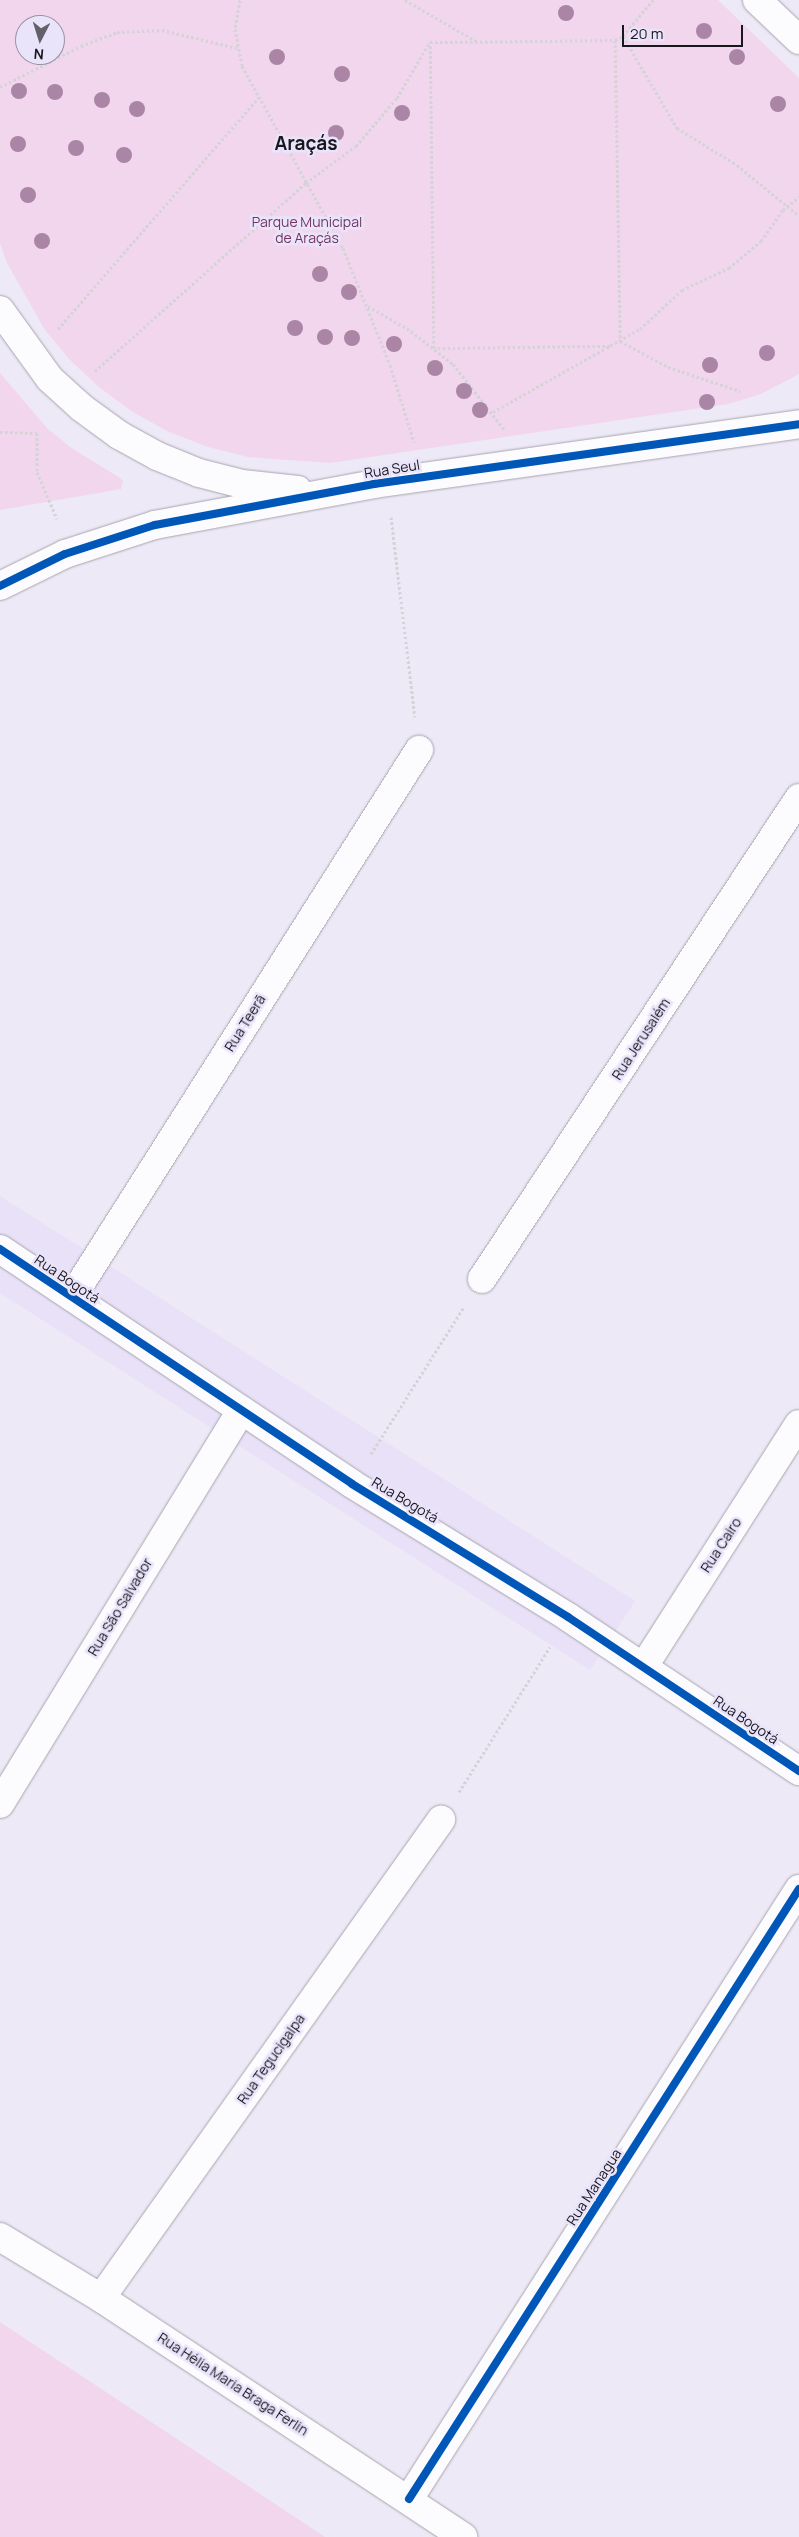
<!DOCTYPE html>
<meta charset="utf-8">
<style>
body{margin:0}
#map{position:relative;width:799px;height:2537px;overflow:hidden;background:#ede9f6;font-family:Manrope,sans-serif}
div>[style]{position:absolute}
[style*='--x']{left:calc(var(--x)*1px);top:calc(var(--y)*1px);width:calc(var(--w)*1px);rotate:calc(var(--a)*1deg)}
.built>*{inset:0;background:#e8e1f8}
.green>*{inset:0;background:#f1d6ed}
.path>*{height:3px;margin-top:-1.5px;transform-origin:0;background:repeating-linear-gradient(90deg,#d4d3d7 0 2.5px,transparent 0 5px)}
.roads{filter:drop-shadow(0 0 1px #a8a5af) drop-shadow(0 0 1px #a8a5af)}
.minor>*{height:28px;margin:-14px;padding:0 14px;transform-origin:14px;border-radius:14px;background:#fcfcfe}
.cycleway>*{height:8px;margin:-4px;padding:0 4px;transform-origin:4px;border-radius:4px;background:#0057b8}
.trees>*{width:16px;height:16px;margin:-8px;border-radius:50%;background:#aa85a5}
span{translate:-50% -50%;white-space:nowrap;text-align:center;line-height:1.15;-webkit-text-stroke:5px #eae4fb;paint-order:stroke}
.park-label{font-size:14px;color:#743462}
.street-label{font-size:14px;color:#19171e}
.district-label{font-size:19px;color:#19171e;font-weight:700}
.north{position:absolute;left:15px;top:15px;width:50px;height:50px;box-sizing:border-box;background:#eae4fb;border:1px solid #9692a3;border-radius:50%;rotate:185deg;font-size:14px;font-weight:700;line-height:20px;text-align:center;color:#19171e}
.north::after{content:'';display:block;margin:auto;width:18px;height:22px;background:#63606a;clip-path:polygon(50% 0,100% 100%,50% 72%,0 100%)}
.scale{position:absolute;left:622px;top:25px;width:121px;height:22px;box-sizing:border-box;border:2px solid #19171e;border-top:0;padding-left:6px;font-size:15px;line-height:18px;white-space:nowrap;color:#19171e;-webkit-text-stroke:4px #eae4fb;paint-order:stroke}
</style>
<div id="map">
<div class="built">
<i style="clip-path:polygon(0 1196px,635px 1601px,590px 1670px,0 1293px)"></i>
</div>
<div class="green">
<i style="clip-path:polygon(evenodd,0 0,718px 0,799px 78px,799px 374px,761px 394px,728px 404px,330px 463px,248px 457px,208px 447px,169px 432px,133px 412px,100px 388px,70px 360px,45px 330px,7px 263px,0 243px,0 0,25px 25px,55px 25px,55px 55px,25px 55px,25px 25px)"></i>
<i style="clip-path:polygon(0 373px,47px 428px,70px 447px,120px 478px,123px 481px,121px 489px,0 510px)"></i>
<i style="clip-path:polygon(0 2322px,325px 2537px,0 2537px)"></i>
</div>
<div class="path">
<i style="--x:240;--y:0;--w:29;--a:100"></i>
<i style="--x:235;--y:29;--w:38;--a:79"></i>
<i style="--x:242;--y:66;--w:208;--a:61"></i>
<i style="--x:343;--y:248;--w:126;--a:68.1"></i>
<i style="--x:390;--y:365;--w:81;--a:72.7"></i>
<i style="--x:405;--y:0;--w:82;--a:30"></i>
<i style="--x:623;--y:36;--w:107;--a:59.6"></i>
<i style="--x:677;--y:128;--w:70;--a:31.7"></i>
<i style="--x:737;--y:165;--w:80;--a:39.4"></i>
<i style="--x:615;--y:40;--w:9;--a:-27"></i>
<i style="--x:623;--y:36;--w:47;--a:-50.2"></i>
<i style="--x:0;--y:87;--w:91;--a:-26.8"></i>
<i style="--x:81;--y:46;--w:39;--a:-21"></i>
<i style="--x:117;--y:32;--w:45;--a:-2.5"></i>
<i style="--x:162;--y:30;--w:77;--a:13.5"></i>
<i style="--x:368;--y:306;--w:50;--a:30.2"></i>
<i style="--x:411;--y:331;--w:53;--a:38.2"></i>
<i style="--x:453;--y:364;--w:83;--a:51.9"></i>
<i style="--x:58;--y:329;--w:307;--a:-49.1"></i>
<i style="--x:610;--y:346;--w:176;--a:179.3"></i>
<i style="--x:434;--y:348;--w:306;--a:-90.7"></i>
<i style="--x:430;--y:42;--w:185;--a:-0.6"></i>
<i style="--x:615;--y:40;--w:301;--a:89"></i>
<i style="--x:620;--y:341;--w:55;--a:28.4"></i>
<i style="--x:668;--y:367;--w:76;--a:18.4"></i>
<i style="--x:95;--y:371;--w:283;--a:-41.7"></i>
<i style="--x:306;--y:183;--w:62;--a:-36.5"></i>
<i style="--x:356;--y:146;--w:63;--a:-49.5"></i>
<i style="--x:397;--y:98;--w:64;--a:-59.8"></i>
<i style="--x:493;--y:412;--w:169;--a:-29.5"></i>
<i style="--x:640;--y:329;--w:57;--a:-42.9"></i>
<i style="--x:682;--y:290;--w:52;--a:-25.1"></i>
<i style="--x:729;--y:268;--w:42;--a:-40.2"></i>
<i style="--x:761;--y:241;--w:38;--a:-55"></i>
<i style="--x:783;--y:210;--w:21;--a:-39"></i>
<i style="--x:0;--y:432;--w:37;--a:2"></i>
<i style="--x:37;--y:433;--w:39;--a:90"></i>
<i style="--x:37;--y:472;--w:51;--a:66.9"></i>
<i style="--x:391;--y:517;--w:201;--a:83.2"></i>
<i style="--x:371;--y:1454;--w:174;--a:-57.7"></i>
<i style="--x:459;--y:1792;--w:171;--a:-57.9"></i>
</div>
<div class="roads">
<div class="minor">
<i style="--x:757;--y:0;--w:58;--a:43.6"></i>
<i style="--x:0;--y:310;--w:85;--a:54.1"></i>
<i style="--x:50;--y:379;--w:43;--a:42.2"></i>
<i style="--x:82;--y:408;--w:46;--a:36.1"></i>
<i style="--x:119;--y:435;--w:43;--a:28.9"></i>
<i style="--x:157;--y:456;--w:45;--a:22"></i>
<i style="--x:199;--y:473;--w:44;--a:14.3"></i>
<i style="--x:242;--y:484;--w:56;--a:6.1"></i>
<i style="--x:0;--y:586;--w:72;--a:-26.2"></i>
<i style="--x:65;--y:554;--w:95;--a:-17.9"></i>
<i style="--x:155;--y:525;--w:223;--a:-10.6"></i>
<i style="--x:374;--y:484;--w:429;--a:-8"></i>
<i style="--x:0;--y:1249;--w:423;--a:33.7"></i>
<i style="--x:352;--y:1484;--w:254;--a:31.6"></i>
<i style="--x:568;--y:1617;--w:278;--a:33.7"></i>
<i style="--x:482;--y:1279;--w:576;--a:-56.61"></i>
<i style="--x:72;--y:1297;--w:648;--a:-57.61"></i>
<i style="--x:644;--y:1666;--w:287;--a:-57.4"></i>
<i style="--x:0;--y:1804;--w:462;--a:-58.5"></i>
<i style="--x:0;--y:2237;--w:118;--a:31.1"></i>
<i style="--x:101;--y:2298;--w:434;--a:33.4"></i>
<i style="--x:101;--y:2298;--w:587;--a:-54.58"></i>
<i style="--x:409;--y:2499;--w:724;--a:-57.41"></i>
</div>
</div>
<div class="cycleway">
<i style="--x:0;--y:586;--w:72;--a:-26.2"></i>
<i style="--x:65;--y:554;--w:95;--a:-17.9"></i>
<i style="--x:155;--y:525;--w:223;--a:-10.6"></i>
<i style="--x:374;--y:484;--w:429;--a:-8"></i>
<i style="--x:0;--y:1249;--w:423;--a:33.7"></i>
<i style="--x:352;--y:1484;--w:254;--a:31.6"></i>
<i style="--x:568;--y:1617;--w:278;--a:33.7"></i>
<i style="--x:409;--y:2499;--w:724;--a:-57.41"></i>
</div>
<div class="trees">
<i style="left:566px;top:13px"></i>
<i style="left:704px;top:31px"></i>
<i style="left:277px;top:57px"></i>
<i style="left:737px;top:57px"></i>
<i style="left:342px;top:74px"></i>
<i style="left:19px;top:91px"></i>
<i style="left:55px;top:92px"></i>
<i style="left:102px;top:100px"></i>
<i style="left:778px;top:104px"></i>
<i style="left:137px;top:109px"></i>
<i style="left:402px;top:113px"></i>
<i style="left:336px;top:133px"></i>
<i style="left:18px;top:144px"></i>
<i style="left:76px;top:148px"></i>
<i style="left:124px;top:155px"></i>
<i style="left:28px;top:195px"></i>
<i style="left:42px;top:241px"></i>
<i style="left:320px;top:274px"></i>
<i style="left:349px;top:292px"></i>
<i style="left:295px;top:328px"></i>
<i style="left:325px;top:337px"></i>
<i style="left:352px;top:338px"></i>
<i style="left:394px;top:344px"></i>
<i style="left:767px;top:353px"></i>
<i style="left:710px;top:365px"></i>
<i style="left:435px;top:368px"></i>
<i style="left:464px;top:391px"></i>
<i style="left:707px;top:402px"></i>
<i style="left:480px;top:410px"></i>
</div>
<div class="park-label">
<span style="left:307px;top:230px">Parque Municipal<br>de Araçás</span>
</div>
<div class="street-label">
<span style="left:392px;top:469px;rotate:-9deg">Rua Seul</span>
<span style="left:245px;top:1023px;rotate:-58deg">Rua Teerã</span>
<span style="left:641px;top:1039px;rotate:-57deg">Rua Jerusalém</span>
<span style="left:67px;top:1279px;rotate:34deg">Rua Bogotá</span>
<span style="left:405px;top:1500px;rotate:31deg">Rua Bogotá</span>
<span style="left:721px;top:1545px;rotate:-57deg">Rua Cairo</span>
<span style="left:120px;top:1607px;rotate:-59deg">Rua São Salvador</span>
<span style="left:746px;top:1720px;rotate:34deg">Rua Bogotá</span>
<span style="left:271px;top:2059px;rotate:-55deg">Rua Tegucigalpa</span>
<span style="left:594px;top:2187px;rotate:-57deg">Rua Managua</span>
<span style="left:233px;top:2384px;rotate:33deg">Rua Hélia Maria Braga Ferlin</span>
</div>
<div class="district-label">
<span style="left:306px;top:144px">Araçás</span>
</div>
<div class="north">N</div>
<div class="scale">20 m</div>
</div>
